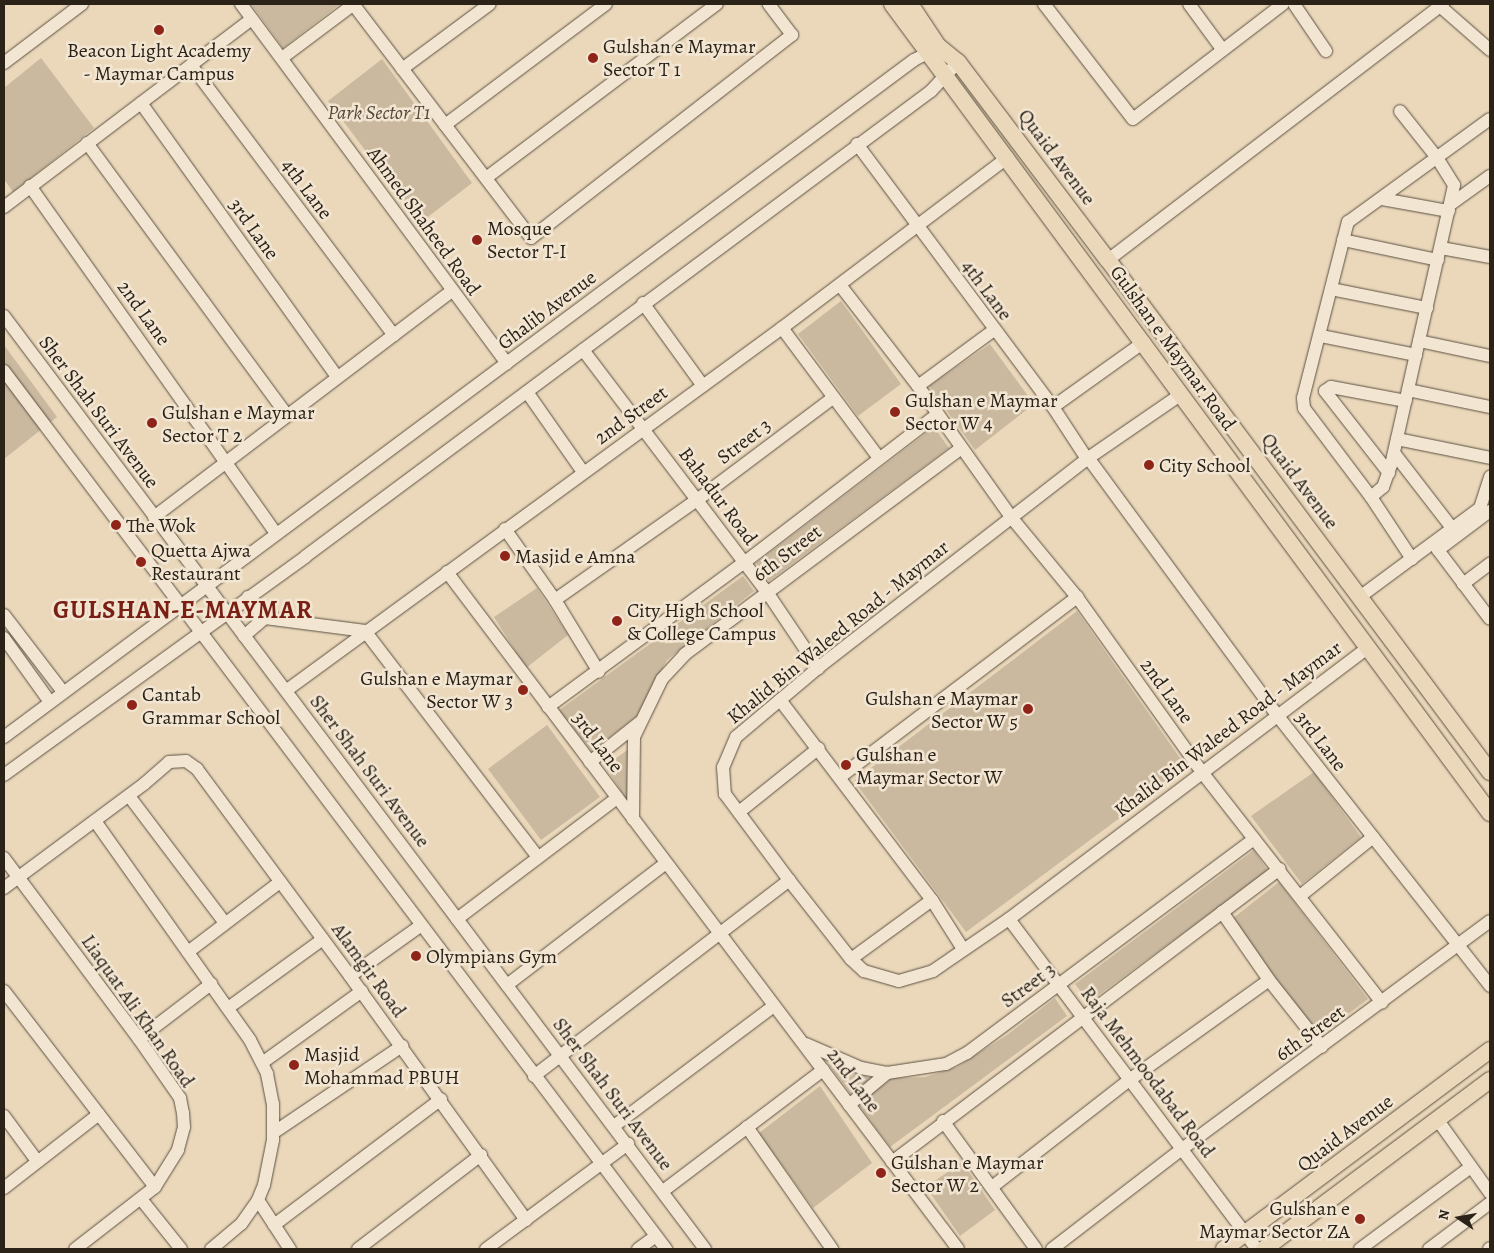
<!DOCTYPE html>
<style>
body{margin:0}
#map{position:relative;width:1494px;height:1253px;overflow:hidden;background:#ebd8bb;font-family:Alegreya,serif}
div>[style]{position:absolute}
[style*='--x']{left:calc(var(--x)*1px);top:calc(var(--y)*1px);width:calc(var(--w)*1px);rotate:calc(var(--a)*1deg)}
.green>*{inset:0;background:#cab99f}
.roads{filter:drop-shadow(0 0 1px #5b5041) drop-shadow(0 0 1px #5b5041)}
.minor>*{height:12px;margin:-6px;padding:0 6px;transform-origin:6px;border-radius:6px;background:#f2e6d3}
.major>*{height:16px;margin:-8px;padding:0 8px;transform-origin:8px;border-radius:8px;background:#ebd8bb}
.dots>*{width:14px;height:14px;translate:-50% -50%;box-sizing:border-box;border:2px solid #f2e6d3;border-radius:50%}
span{translate:-50% -50%;white-space:nowrap;text-align:center;line-height:1.15;-webkit-text-stroke:5px #f2e6d3;paint-order:stroke}
.poi-label{font-size:20px;color:#2b2218}
.left{translate:0 -50%;text-align:left}
.right{translate:-100% -50%;text-align:right}
.park-label{font-size:20px;color:#53483a;font-style:italic}
.street-label{font-size:20px;color:#2b2218}
.district-label{font-size:25px;color:#7a1f14;font-weight:700;letter-spacing:1px}
.frame{position:absolute;inset:0;border:5px solid #2b2218;pointer-events:none}
.north{position:absolute;left:1434px;top:1193px;width:50px;height:50px;-webkit-text-stroke:4px #f2e6d3;paint-order:stroke;rotate:282deg;font-size:14px;font-weight:700;line-height:20px;text-align:center;color:#2b2218}
.north::after{content:'';display:block;margin:auto;width:18px;height:22px;background:#2b2218;clip-path:polygon(50% 0,100% 100%,50% 72%,0 100%)}
</style>
<div id="map">
<div class="green">
<i style="clip-path:polygon(251px 4px,340px 4px,283px 48px)"></i>
<i style="clip-path:polygon(41px 58px,94px 128px,13px 192px,4px 179px,4px 88px)"></i>
<i style="clip-path:polygon(382px 59px,472px 183px,420px 223px,328px 101px)"></i>
<i style="clip-path:polygon(841px 301px,901px 384px,858px 416px,798px 334px)"></i>
<i style="clip-path:polygon(990px 344px,1034px 404px,975px 450px,929px 386px)"></i>
<i style="clip-path:polygon(4px 345px,57px 417px,4px 459px)"></i>
<i style="clip-path:polygon(934px 427px,949px 448px,769px 581px,756px 563px)"></i>
<i style="clip-path:polygon(743px 576px,754px 591px,667px 660px,637px 716px,592px 751px,558px 711px)"></i>
<i style="clip-path:polygon(537px 588px,568px 635px,526px 668px,494px 617px)"></i>
<i style="clip-path:polygon(1077px 611px,1187px 768px,966px 932px,854px 781px)"></i>
<i style="clip-path:polygon(547px 725px,600px 797px,541px 840px,488px 769px)"></i>
<i style="clip-path:polygon(629px 749px,629px 803px,605px 766px)"></i>
<i style="clip-path:polygon(1314px 772px,1361px 837px,1302px 884px,1251px 816px)"></i>
<i style="clip-path:polygon(1254px 850px,1268px 871px,1089px 1002px,1075px 984px)"></i>
<i style="clip-path:polygon(1279px 882px,1368px 999px,1316px 1038px,1232px 919px)"></i>
<i style="clip-path:polygon(1055px 998px,1067px 1016px,890px 1147px,858px 1104px,892px 1078px,925px 1077px,957px 1067px,1007px 1035px)"></i>
<i style="clip-path:polygon(828px 1064px,872px 1078px,851px 1094px)"></i>
<i style="clip-path:polygon(820px 1086px,872px 1163px,813px 1208px,759px 1133px)"></i>
<i style="clip-path:polygon(962px 1162px,995px 1210px,960px 1236px,926px 1187px)"></i>
</div>
<div class="roads">
<div class="minor">
<i style="--x:241;--y:4;--w:447;--a:53.5"></i>
<i style="--x:353;--y:4;--w:294;--a:52.7"></i>
<i style="--x:531;--y:238;--w:331;--a:-37.9"></i>
<i style="--x:792;--y:35;--w:39;--a:-127"></i>
<i style="--x:1044;--y:4;--w:145;--a:52.3"></i>
<i style="--x:1133;--y:119;--w:189;--a:-37.5"></i>
<i style="--x:1189;--y:4;--w:56;--a:53.7"></i>
<i style="--x:1294;--y:4;--w:57;--a:55.8"></i>
<i style="--x:1442;--y:8;--w:64;--a:41.2"></i>
<i style="--x:282;--y:58;--w:90;--a:-36.9"></i>
<i style="--x:4;--y:63;--w:98;--a:-37.1"></i>
<i style="--x:191;--y:65;--w:338;--a:53.1"></i>
<i style="--x:402;--y:69;--w:109;--a:-36.5"></i>
<i style="--x:141;--y:103;--w:337;--a:54.4"></i>
<i style="--x:445;--y:125;--w:201;--a:-36.9"></i>
<i style="--x:87;--y:143;--w:338;--a:53.7"></i>
<i style="--x:857;--y:144;--w:328;--a:53.3"></i>
<i style="--x:1053;--y:407;--w:62;--a:56.8"></i>
<i style="--x:486;--y:178;--w:289;--a:-37"></i>
<i style="--x:30;--y:186;--w:425;--a:54.7"></i>
<i style="--x:1382;--y:199;--w:68;--a:10.2"></i>
<i style="--x:1451;--y:204;--w:48;--a:-35.7"></i>
<i style="--x:4;--y:207;--w:311;--a:-37.2"></i>
<i style="--x:1343;--y:240;--w:97;--a:11.9"></i>
<i style="--x:1441;--y:248;--w:50;--a:10.4"></i>
<i style="--x:1108;--y:260;--w:422;--a:-37.4"></i>
<i style="--x:840;--y:285;--w:128;--a:52.3"></i>
<i style="--x:918;--y:386;--w:161;--a:54.6"></i>
<i style="--x:1011;--y:517;--w:104;--a:50.5"></i>
<i style="--x:1077;--y:597;--w:214;--a:54.5"></i>
<i style="--x:1201;--y:771;--w:294;--a:52"></i>
<i style="--x:1331;--y:289;--w:98;--a:11.2"></i>
<i style="--x:643;--y:303;--w:102;--a:54.1"></i>
<i style="--x:4;--y:316;--w:1167;--a:53.08"></i>
<i style="--x:782;--y:328;--w:162;--a:53.3"></i>
<i style="--x:1321;--y:336;--w:97;--a:11.3"></i>
<i style="--x:1419;--y:341;--w:73;--a:11.9"></i>
<i style="--x:583;--y:350;--w:304;--a:52.8"></i>
<i style="--x:767;--y:592;--w:92;--a:56.1"></i>
<i style="--x:4;--y:371;--w:1100;--a:52.98"></i>
<i style="--x:918;--y:386;--w:94;--a:-36.4"></i>
<i style="--x:1408;--y:390;--w:84;--a:11.7"></i>
<i style="--x:527;--y:392;--w:98;--a:55"></i>
<i style="--x:1180;--y:395;--w:113;--a:145.5"></i>
<i style="--x:1087;--y:459;--w:341;--a:142.2"></i>
<i style="--x:818;--y:668;--w:107;--a:139.9"></i>
<i style="--x:736;--y:737;--w:33;--a:113"></i>
<i style="--x:723;--y:767;--w:27;--a:86"></i>
<i style="--x:725;--y:794;--w:107;--a:53.3"></i>
<i style="--x:789;--y:880;--w:100;--a:51.9"></i>
<i style="--x:851;--y:959;--w:18;--a:43"></i>
<i style="--x:864;--y:971;--w:36;--a:16"></i>
<i style="--x:899;--y:981;--w:35;--a:-16"></i>
<i style="--x:933;--y:971;--w:92;--a:-34.4"></i>
<i style="--x:1009;--y:919;--w:450;--a:-37.1"></i>
<i style="--x:1053;--y:407;--w:112;--a:-35.5"></i>
<i style="--x:1397;--y:439;--w:95;--a:11.5"></i>
<i style="--x:1394;--y:453;--w:95;--a:52.3"></i>
<i style="--x:1089;--y:459;--w:318;--a:53.7"></i>
<i style="--x:1277;--y:715;--w:345;--a:51.8"></i>
<i style="--x:1389;--y:473;--w:104;--a:-128"></i>
<i style="--x:1325;--y:391;--w:7;--a:-34"></i>
<i style="--x:1331;--y:387;--w:76;--a:10.6"></i>
<i style="--x:1371;--y:497;--w:16;--a:-40"></i>
<i style="--x:1383;--y:487;--w:23;--a:-70"></i>
<i style="--x:1391;--y:465;--w:287;--a:-77.3"></i>
<i style="--x:1454;--y:185;--w:31;--a:-122"></i>
<i style="--x:1438;--y:159;--w:61;--a:-128.4"></i>
<i style="--x:1490;--y:511;--w:65;--a:143.1"></i>
<i style="--x:1438;--y:550;--w:86;--a:53"></i>
<i style="--x:154;--y:517;--w:374;--a:-37.2"></i>
<i style="--x:505;--y:529;--w:87;--a:54.8"></i>
<i style="--x:555;--y:600;--w:84;--a:58.6"></i>
<i style="--x:1412;--y:559;--w:74;--a:-123.5"></i>
<i style="--x:1371;--y:497;--w:111;--a:-127"></i>
<i style="--x:1304;--y:408;--w:10;--a:-96"></i>
<i style="--x:1303;--y:398;--w:182;--a:-75.7"></i>
<i style="--x:1348;--y:222;--w:175;--a:-36"></i>
<i style="--x:447;--y:572;--w:848;--a:52.95"></i>
<i style="--x:1463;--y:584;--w:34;--a:-37"></i>
<i style="--x:1361;--y:596;--w:148;--a:-36.5"></i>
<i style="--x:1480;--y:508;--w:33;--a:-72"></i>
<i style="--x:248;--y:597;--w:27;--a:51"></i>
<i style="--x:265;--y:618;--w:101;--a:7.4"></i>
<i style="--x:555;--y:600;--w:174;--a:-35.2"></i>
<i style="--x:697;--y:500;--w:170;--a:-36.9"></i>
<i style="--x:4;--y:615;--w:97;--a:52.5"></i>
<i style="--x:365;--y:631;--w:285;--a:52.6"></i>
<i style="--x:244;--y:636;--w:28;--a:-41"></i>
<i style="--x:4;--y:638;--w:79;--a:54.3"></i>
<i style="--x:287;--y:690;--w:613;--a:-36.18"></i>
<i style="--x:782;--y:328;--w:283;--a:-37.1"></i>
<i style="--x:780;--y:700;--w:251;--a:52.8"></i>
<i style="--x:932;--y:900;--w:58;--a:57.7"></i>
<i style="--x:548;--y:707;--w:245;--a:-36.4"></i>
<i style="--x:745;--y:562;--w:243;--a:-37.5"></i>
<i style="--x:4;--y:737;--w:1134;--a:-36.65"></i>
<i style="--x:914;--y:60;--w:22;--a:-27"></i>
<i style="--x:590;--y:762;--w:63;--a:-38.5"></i>
<i style="--x:4;--y:775;--w:373;--a:-35.9"></i>
<i style="--x:306;--y:556;--w:779;--a:-36.65"></i>
<i style="--x:931;--y:91;--w:40;--a:-47"></i>
<i style="--x:840;--y:777;--w:298;--a:-37.2"></i>
<i style="--x:129;--y:796;--w:159;--a:52.9"></i>
<i style="--x:739;--y:812;--w:102;--a:-38.7"></i>
<i style="--x:633;--y:819;--w:82;--a:-89.3"></i>
<i style="--x:634;--y:737;--w:64;--a:-64.2"></i>
<i style="--x:662;--y:679;--w:34;--a:-47"></i>
<i style="--x:685;--y:654;--w:344;--a:-36.7"></i>
<i style="--x:95;--y:821;--w:268;--a:54.7"></i>
<i style="--x:250;--y:1040;--w:38;--a:63"></i>
<i style="--x:267;--y:1074;--w:31;--a:79"></i>
<i style="--x:273;--y:1104;--w:36;--a:90"></i>
<i style="--x:273;--y:1140;--w:46;--a:101.3"></i>
<i style="--x:264;--y:1185;--w:16;--a:112"></i>
<i style="--x:258;--y:1200;--w:29;--a:125"></i>
<i style="--x:241;--y:1224;--w:39;--a:140"></i>
<i style="--x:4;--y:858;--w:226;--a:53.3"></i>
<i style="--x:139;--y:1039;--w:72;--a:55.2"></i>
<i style="--x:180;--y:1098;--w:15;--a:79"></i>
<i style="--x:183;--y:1113;--w:14;--a:86"></i>
<i style="--x:184;--y:1127;--w:24;--a:105"></i>
<i style="--x:178;--y:1150;--w:44;--a:121.9"></i>
<i style="--x:155;--y:1187;--w:101;--a:142.2"></i>
<i style="--x:4;--y:888;--w:174;--a:-36.6"></i>
<i style="--x:144;--y:784;--w:33;--a:-41"></i>
<i style="--x:169;--y:762;--w:17;--a:-3"></i>
<i style="--x:186;--y:761;--w:14;--a:36"></i>
<i style="--x:197;--y:769;--w:257;--a:53.5"></i>
<i style="--x:350;--y:976;--w:301;--a:54.2"></i>
<i style="--x:1300;--y:896;--w:94;--a:-38.9"></i>
<i style="--x:1222;--y:912;--w:83;--a:55.3"></i>
<i style="--x:1269;--y:980;--w:85;--a:51.7"></i>
<i style="--x:457;--y:919;--w:201;--a:-37.1"></i>
<i style="--x:1009;--y:919;--w:413;--a:53.1"></i>
<i style="--x:188;--y:952;--w:116;--a:-37.3"></i>
<i style="--x:851;--y:959;--w:100;--a:-36.1"></i>
<i style="--x:350;--y:976;--w:86;--a:-35.5"></i>
<i style="--x:507;--y:985;--w:200;--a:-37.5"></i>
<i style="--x:4;--y:991;--w:247;--a:52.4"></i>
<i style="--x:228;--y:1008;--w:117;--a:-36"></i>
<i style="--x:139;--y:1039;--w:91;--a:-37.4"></i>
<i style="--x:806;--y:1044;--w:60;--a:23.6"></i>
<i style="--x:861;--y:1068;--w:26;--a:11"></i>
<i style="--x:887;--y:1073;--w:60;--a:-8.7"></i>
<i style="--x:946;--y:1064;--w:24;--a:-28"></i>
<i style="--x:967;--y:1053;--w:358;--a:-36.7"></i>
<i style="--x:262;--y:1063;--w:123;--a:-35.8"></i>
<i style="--x:534;--y:1076;--w:322;--a:-37.5"></i>
<i style="--x:849;--y:1105;--w:50;--a:-40.1"></i>
<i style="--x:4;--y:1116;--w:56;--a:53.7"></i>
<i style="--x:1437;--y:1119;--w:91;--a:54.4"></i>
<i style="--x:943;--y:1121;--w:158;--a:54"></i>
<i style="--x:614;--y:1126;--w:200;--a:-36.9"></i>
<i style="--x:747;--y:1127;--w:149;--a:55.1"></i>
<i style="--x:273;--y:1133;--w:156;--a:-34"></i>
<i style="--x:892;--y:1162;--w:486;--a:-37.1"></i>
<i style="--x:992;--y:1187;--w:172;--a:-37.9"></i>
<i style="--x:1128;--y:1081;--w:173;--a:-35.6"></i>
<i style="--x:4;--y:1188;--w:120;--a:-37.9"></i>
<i style="--x:663;--y:1191;--w:201;--a:-37.1"></i>
<i style="--x:141;--y:1199;--w:64;--a:51.3"></i>
<i style="--x:258;--y:1200;--w:59;--a:56.9"></i>
<i style="--x:274;--y:1225;--w:209;--a:-37"></i>
<i style="--x:358;--y:1249;--w:155;--a:-37.4"></i>
<i style="--x:486;--y:1249;--w:177;--a:-36.5"></i>
<i style="--x:638;--y:1249;--w:22;--a:-36"></i>
<i style="--x:1052;--y:1249;--w:164;--a:-37.6"></i>
<i style="--x:1182;--y:1149;--w:383;--a:-36.5"></i>
<i style="--x:1360;--y:1249;--w:138;--a:-36.5"></i>
<i style="--x:1429;--y:1249;--w:76;--a:-37"></i>
<i style="--x:1489;--y:1249;--w:1;--a:-45"></i>
</div>
<div class="major">
<i style="--x:892;--y:4;--w:1006;--a:53.53"></i>
<i style="--x:910;--y:4;--w:50;--a:56.3"></i>
<i style="--x:938;--y:46;--w:26;--a:39"></i>
<i style="--x:958;--y:62;--w:248;--a:52.9"></i>
<i style="--x:1108;--y:260;--w:639;--a:53.27"></i>
<i style="--x:1224;--y:1249;--w:332;--a:-36.8"></i>
<i style="--x:1264;--y:1249;--w:282;--a:-36.8"></i>
</div>
</div>
<div class="dots">
<i style="left:159px;top:30px;background:#8f2418"></i>
<i style="left:593px;top:58px;background:#8f2418"></i>
<i style="left:477px;top:240px;background:#8f2418"></i>
<i style="left:895px;top:412px;background:#8f2418"></i>
<i style="left:152px;top:423px;background:#8f2418"></i>
<i style="left:1149px;top:465px;background:#8f2418"></i>
<i style="left:116px;top:525px;background:#8f2418"></i>
<i style="left:505px;top:556px;background:#8f2418"></i>
<i style="left:141px;top:562px;background:#8f2418"></i>
<i style="left:617px;top:621px;background:#8f2418"></i>
<i style="left:523px;top:690px;background:#8f2418"></i>
<i style="left:132px;top:705px;background:#8f2418"></i>
<i style="left:1028px;top:709px;background:#8f2418"></i>
<i style="left:846px;top:765px;background:#8f2418"></i>
<i style="left:416px;top:956px;background:#8f2418"></i>
<i style="left:294px;top:1065px;background:#8f2418"></i>
<i style="left:881px;top:1173px;background:#8f2418"></i>
<i style="left:1360px;top:1219px;background:#8f2418"></i>
</div>
<div class="poi-label">
<span class="left" style="left:603px;top:58px">Gulshan e Maymar<br>Sector T 1</span>
<span style="left:159px;top:62px">Beacon Light Academy<br>- Maymar Campus</span>
<span class="left" style="left:487px;top:240px">Mosque<br>Sector T-I</span>
<span class="left" style="left:905px;top:412px">Gulshan e Maymar<br>Sector W 4</span>
<span class="left" style="left:162px;top:424px">Gulshan e Maymar<br>Sector T 2</span>
<span class="left" style="left:1159px;top:465px">City School</span>
<span class="left" style="left:126px;top:525px">The Wok</span>
<span class="left" style="left:151px;top:562px">Quetta Ajwa<br>Restaurant</span>
<span class="left" style="left:515px;top:556px">Masjid e Amna</span>
<span class="left" style="left:627px;top:622px">City High School<br>&amp; College Campus</span>
<span class="right" style="left:513px;top:690px">Gulshan e Maymar<br>Sector W 3</span>
<span class="left" style="left:142px;top:706px">Cantab<br>Grammar School</span>
<span class="right" style="left:1018px;top:710px">Gulshan e Maymar<br>Sector W 5</span>
<span class="left" style="left:856px;top:766px">Gulshan e<br>Maymar Sector W</span>
<span class="left" style="left:426px;top:956px">Olympians Gym</span>
<span class="left" style="left:304px;top:1066px">Masjid<br>Mohammad PBUH</span>
<span class="left" style="left:891px;top:1174px">Gulshan e Maymar<br>Sector W 2</span>
<span class="right" style="left:1350px;top:1220px">Gulshan e<br>Maymar Sector ZA</span>
</div>
<div class="park-label">
<span style="left:379px;top:112px">Park Sector T1</span>
</div>
<div class="street-label">
<span style="left:1057px;top:157px;rotate:53deg">Quaid Avenue</span>
<span style="left:307px;top:189px;rotate:53deg">4th Lane</span>
<span style="left:424px;top:221px;rotate:54deg">Ahmed Shaheed Road</span>
<span style="left:254px;top:229px;rotate:54deg">3rd Lane</span>
<span style="left:987px;top:290px;rotate:53deg">4th Lane</span>
<span style="left:547px;top:310px;rotate:-37deg">Ghalib Avenue</span>
<span style="left:144px;top:313px;rotate:54deg">2nd Lane</span>
<span style="left:1173px;top:348px;rotate:54deg">Gulshan e Maymar Road</span>
<span style="left:99px;top:412px;rotate:53deg">Sher Shah Suri Avenue</span>
<span style="left:631px;top:415px;rotate:-36deg">2nd Street</span>
<span style="left:744px;top:441px;rotate:-37deg">Street 3</span>
<span style="left:1300px;top:481px;rotate:53deg">Quaid Avenue</span>
<span style="left:718px;top:496px;rotate:53deg">Bahadur Road</span>
<span style="left:787px;top:553px;rotate:-37deg">6th Street</span>
<span style="left:838px;top:632px;rotate:-39deg">Khalid Bin Waleed Road - Maymar</span>
<span style="left:1167px;top:691px;rotate:54deg">2nd Lane</span>
<span style="left:1228px;top:729px;rotate:-37deg">Khalid Bin Waleed Road - Maymar</span>
<span style="left:1321px;top:741px;rotate:52deg">3rd Lane</span>
<span style="left:598px;top:742px;rotate:53deg">3rd Lane</span>
<span style="left:370px;top:771px;rotate:53deg">Sher Shah Suri Avenue</span>
<span style="left:369px;top:970px;rotate:54deg">Alamgir Road</span>
<span style="left:1028px;top:985px;rotate:-36deg">Street 3</span>
<span style="left:138px;top:1011px;rotate:55deg">Liaquat Ali Khan Road</span>
<span style="left:1310px;top:1033px;rotate:-36deg">6th Street</span>
<span style="left:1148px;top:1072px;rotate:53deg">Raja Mehmoodabad Road</span>
<span style="left:854px;top:1080px;rotate:53deg">2nd Lane</span>
<span style="left:613px;top:1094px;rotate:53deg">Sher Shah Suri Avenue</span>
<span style="left:1345px;top:1133px;rotate:-37deg">Quaid Avenue</span>
</div>
<div class="district-label">
<span style="left:183px;top:610px">GULSHAN-E-MAYMAR</span>
</div>
<div class="frame"></div>
<div class="north">N</div>
</div>
